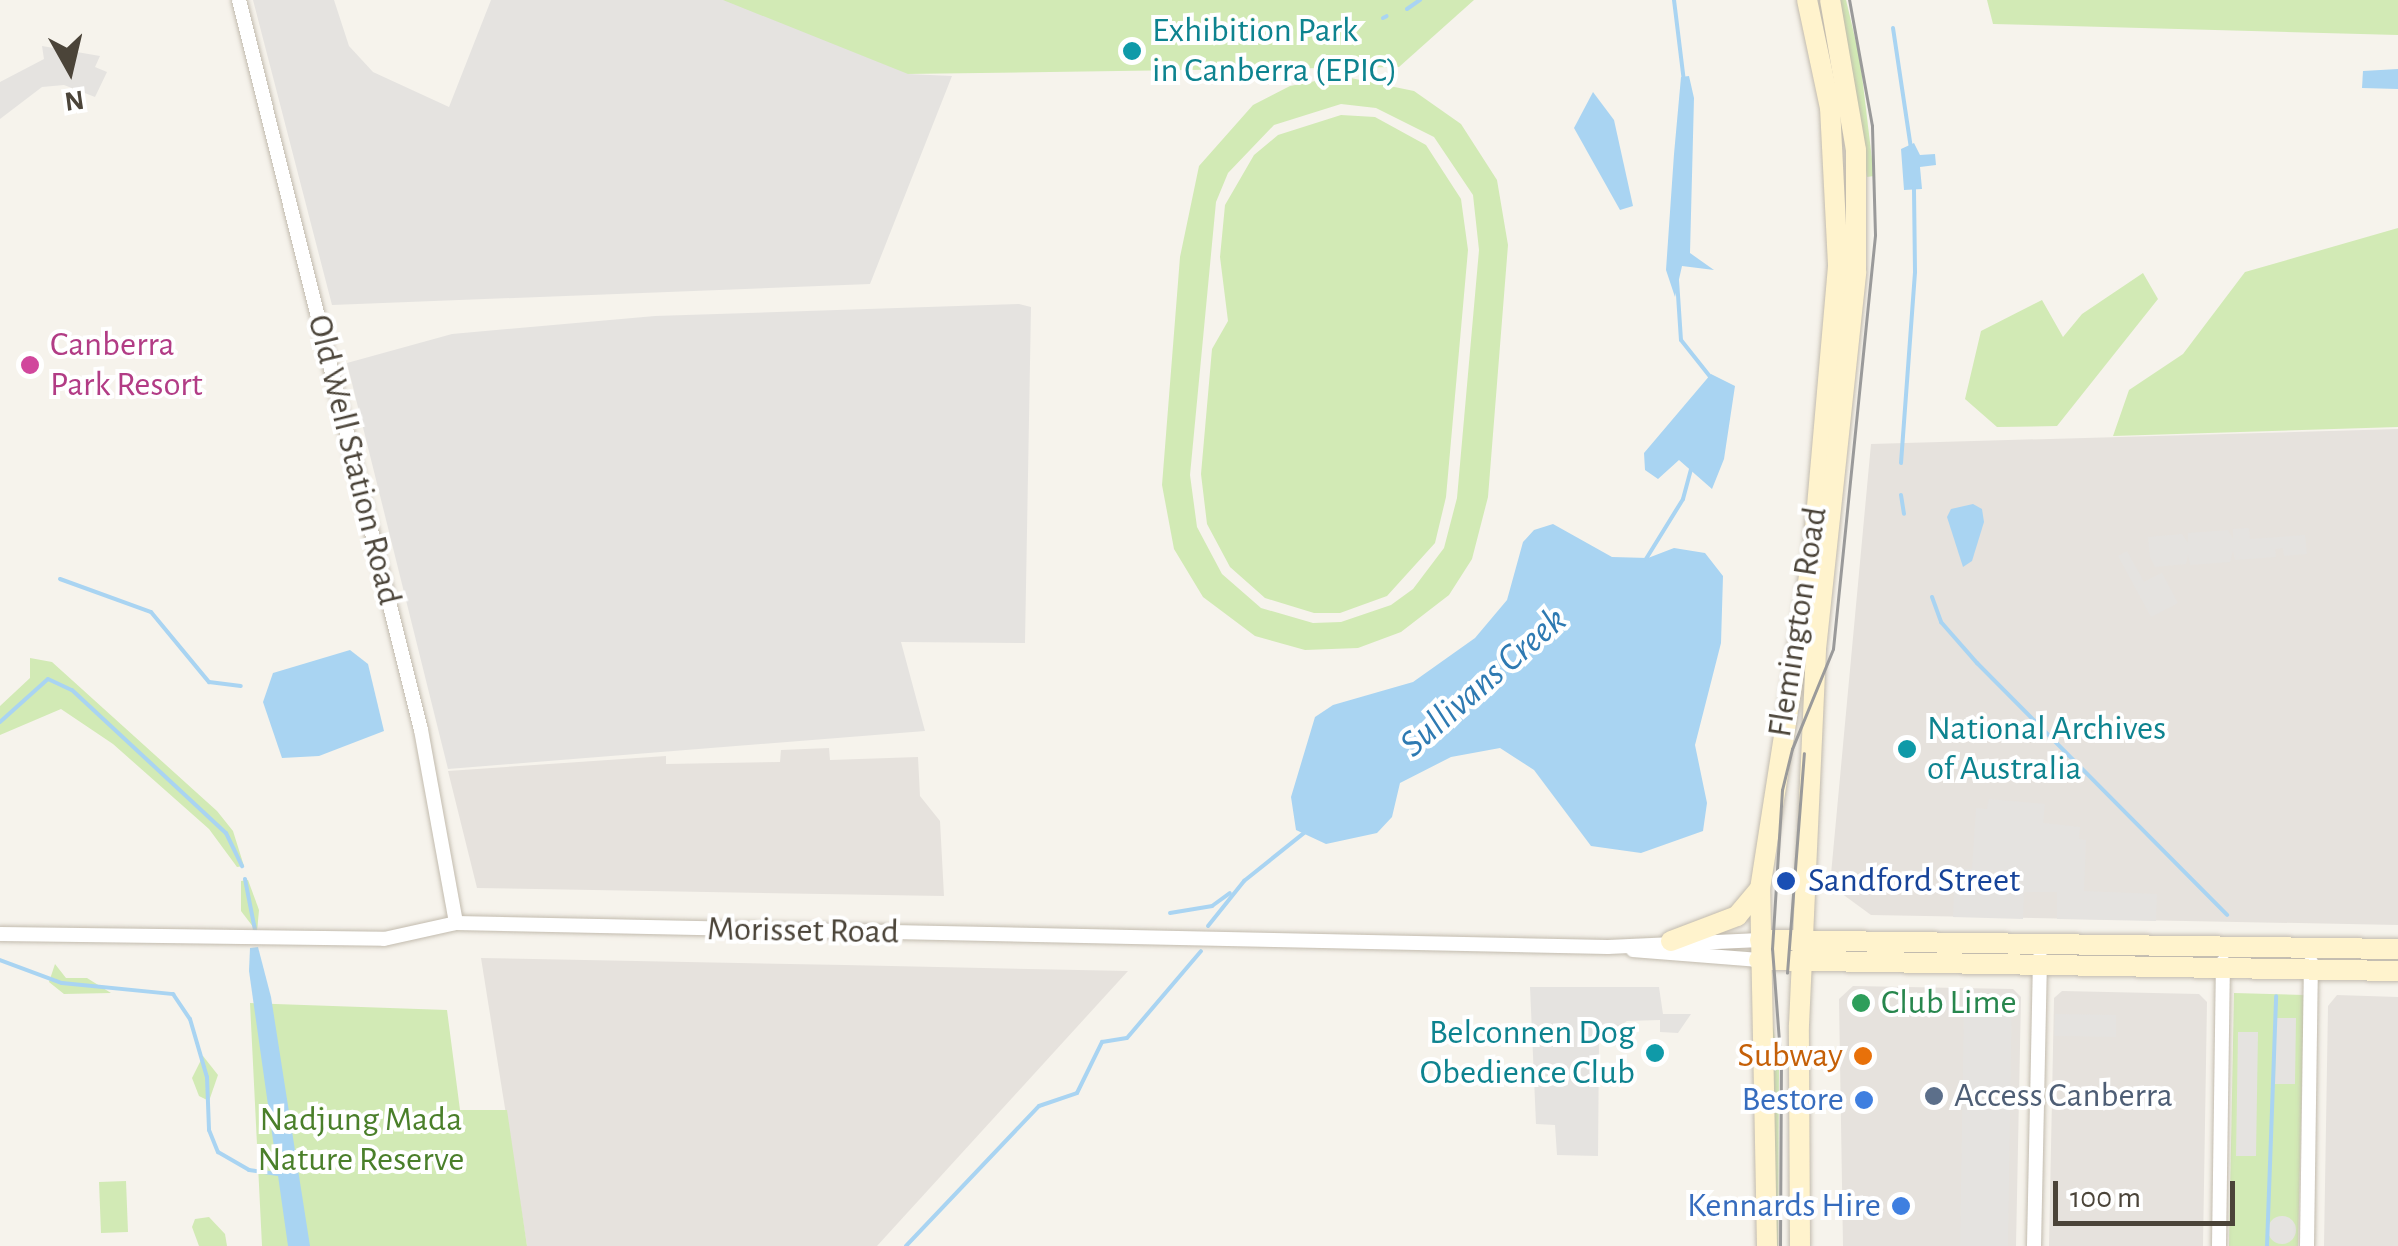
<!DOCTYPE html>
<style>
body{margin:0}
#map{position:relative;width:2398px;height:1246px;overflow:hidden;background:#f6f3ec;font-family:"Alegreya Sans",sans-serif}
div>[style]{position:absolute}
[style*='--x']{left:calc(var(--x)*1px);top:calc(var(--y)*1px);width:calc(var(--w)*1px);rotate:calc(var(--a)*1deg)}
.industrial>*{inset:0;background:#e6e2dd}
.green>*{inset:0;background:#d2eab5}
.parking>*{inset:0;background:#e5e3e0}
.round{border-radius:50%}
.water>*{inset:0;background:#a9d4f2}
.stream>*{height:4px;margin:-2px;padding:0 2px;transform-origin:2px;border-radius:2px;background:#a9d4f2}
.roads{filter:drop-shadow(0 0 2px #c2bbae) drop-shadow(0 0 2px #c2bbae)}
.minor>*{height:14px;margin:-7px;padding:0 7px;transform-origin:7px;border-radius:7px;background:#fff}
.secondary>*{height:20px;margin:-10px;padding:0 10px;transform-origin:10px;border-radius:10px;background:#fff3cd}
.tram>*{height:2.5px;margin:-1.25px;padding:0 1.25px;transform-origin:1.25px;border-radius:1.25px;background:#9a9a9a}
.dots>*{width:28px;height:28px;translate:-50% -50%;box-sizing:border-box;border:5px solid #fff;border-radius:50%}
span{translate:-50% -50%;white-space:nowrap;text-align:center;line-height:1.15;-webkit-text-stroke:8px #fff;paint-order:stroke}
.culture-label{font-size:35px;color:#0d838f}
.left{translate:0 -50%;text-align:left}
.right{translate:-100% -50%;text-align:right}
.hotel-label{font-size:35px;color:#b23c85}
.street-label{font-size:35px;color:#4b4439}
.transit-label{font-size:35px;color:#164399}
.leisure-label{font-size:35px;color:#27864d}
.food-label{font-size:35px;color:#c56008}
.service-label{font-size:35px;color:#4e5e75}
.shop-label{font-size:35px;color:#366cbe}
.park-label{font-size:35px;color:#4a7f2a}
.water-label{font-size:38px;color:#2e7ab2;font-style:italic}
.north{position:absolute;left:20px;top:20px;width:100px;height:100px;-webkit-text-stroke:8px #fff;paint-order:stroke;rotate:172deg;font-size:28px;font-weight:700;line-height:40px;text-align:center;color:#4b4439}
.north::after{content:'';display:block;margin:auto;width:35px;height:45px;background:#4b4439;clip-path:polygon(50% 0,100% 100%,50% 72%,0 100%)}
.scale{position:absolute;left:2053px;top:1181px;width:182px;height:45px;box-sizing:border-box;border:5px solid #4b4439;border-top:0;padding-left:12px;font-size:30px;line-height:35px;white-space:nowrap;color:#4b4439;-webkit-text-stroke:8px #fff;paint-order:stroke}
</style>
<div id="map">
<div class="industrial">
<i style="clip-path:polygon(2398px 429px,2398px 925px,1871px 915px,1830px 885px,1871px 444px)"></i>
<i style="clip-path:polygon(829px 748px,830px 760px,918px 757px,920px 796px,940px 821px,944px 896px,477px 888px,448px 771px,666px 756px,666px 764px,780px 762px,781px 750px)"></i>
<i style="clip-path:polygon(481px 958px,845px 965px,1128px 971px,877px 1246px,527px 1246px)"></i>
<i style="clip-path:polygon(1853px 986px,2013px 989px,2021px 997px,2016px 1246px,1843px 1246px,1839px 999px)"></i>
<i style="clip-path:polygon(2062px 991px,2199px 994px,2207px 1002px,2203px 1246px,2049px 1246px,2054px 998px)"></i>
<i style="clip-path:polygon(2337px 995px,2398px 997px,2398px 1246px,2324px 1246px,2328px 1006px)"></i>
</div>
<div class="green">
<i style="clip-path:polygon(721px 0,1474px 0,1399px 67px,905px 74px)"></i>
<i style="clip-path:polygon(1840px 0,1846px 0,1860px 59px,1874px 176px,1867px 177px)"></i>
<i style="clip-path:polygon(1987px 0,2398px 0,2398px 35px,1993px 24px)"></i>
<i style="clip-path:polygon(evenodd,1341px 76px,1414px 91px,1461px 124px,1497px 180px,1508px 245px,1488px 497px,1472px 559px,1449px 595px,1401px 632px,1358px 648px,1305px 650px,1255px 636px,1203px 597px,1174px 549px,1162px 485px,1180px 257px,1199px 166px,1253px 105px,1290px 86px,1341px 76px,1341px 104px,1376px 108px,1434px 137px,1473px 195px,1479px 250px,1457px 498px,1444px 548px,1413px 589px,1391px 605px,1341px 622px,1313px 623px,1261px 608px,1222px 574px,1197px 527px,1190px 475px,1216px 202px,1228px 173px,1274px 125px,1341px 104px)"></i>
<i style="clip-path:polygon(1341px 115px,1375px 117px,1426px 145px,1461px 199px,1468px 250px,1446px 497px,1435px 543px,1387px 596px,1340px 613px,1314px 613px,1265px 598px,1230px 567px,1207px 524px,1201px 474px,1212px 349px,1228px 321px,1220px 257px,1225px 205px,1254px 155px,1278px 135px)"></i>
<i style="clip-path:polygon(2398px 228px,2398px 427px,2113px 436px,2129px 390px,2183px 354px,2245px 272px)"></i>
<i style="clip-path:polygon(2143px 273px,2158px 299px,2057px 426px,1997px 427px,1965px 399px,1981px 331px,2042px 300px,2063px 337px,2082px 314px)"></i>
<i style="clip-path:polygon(30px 658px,52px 662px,217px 811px,233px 831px,244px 866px,237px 867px,209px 829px,113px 744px,61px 709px,0 735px,0 706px,30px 678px)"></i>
<i style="clip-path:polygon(248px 880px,259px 910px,257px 932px,241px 911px,241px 881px)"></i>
<i style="clip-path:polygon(55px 964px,66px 978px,87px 978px,111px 993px,64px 994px,49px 982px)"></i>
<i style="clip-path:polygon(2234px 993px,2304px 995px,2298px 1246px,2229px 1246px)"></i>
<i style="clip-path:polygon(1769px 1000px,1779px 1065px,1778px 1246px,1774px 1246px)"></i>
<i style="clip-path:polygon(250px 1003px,447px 1010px,460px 1110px,507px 1110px,527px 1246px,262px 1246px)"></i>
<i style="clip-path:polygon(203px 1056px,218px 1075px,209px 1101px,199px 1096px,192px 1078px)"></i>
<i style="clip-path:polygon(126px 1181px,128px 1232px,101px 1233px,99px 1182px)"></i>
<i style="clip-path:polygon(209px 1217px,225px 1234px,227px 1246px,199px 1246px,192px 1227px,195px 1219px)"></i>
</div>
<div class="parking">
<i style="clip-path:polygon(253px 0,334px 0,349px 46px,373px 72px,449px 107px,491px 0,723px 0,908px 74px,952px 76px,870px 284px,332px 305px)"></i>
<i style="clip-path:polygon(42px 46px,100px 56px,95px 67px,107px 72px,95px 97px,64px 85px,42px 87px,0 119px,0 82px,44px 59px)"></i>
<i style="clip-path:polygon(1019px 304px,1031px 307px,1025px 643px,901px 642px,925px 731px,448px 769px,347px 363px,452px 334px,655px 316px)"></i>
<i style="clip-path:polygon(2249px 528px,2250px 539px,2305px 535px,2307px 554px,2284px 556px,2283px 548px,2275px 549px,2276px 557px,2235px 560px,2233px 551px,2230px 562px,2190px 565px,2188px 555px,2186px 564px,2155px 567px,2150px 557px,2148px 537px,2182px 534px,2188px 543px,2188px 533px,2228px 530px,2233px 539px,2233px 529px)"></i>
<i style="clip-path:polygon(2127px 551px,2144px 582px,2162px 573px,2178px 603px,2151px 617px,2118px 556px)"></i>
<i style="clip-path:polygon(1989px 799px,2045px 804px,2043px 823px,2080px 827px,2079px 839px,2086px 840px,2084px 891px,2157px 894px,2156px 921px,2057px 919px,2057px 892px,2024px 892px,2023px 919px,1953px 917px,1955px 869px,1972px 869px,1976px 808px,1987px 809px)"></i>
<i style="clip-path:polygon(1530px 987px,1659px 987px,1663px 1014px,1691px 1014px,1678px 1033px,1660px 1032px,1660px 1020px,1627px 1021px,1599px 1040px,1598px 1156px,1557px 1155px,1555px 1125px,1536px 1124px)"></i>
<i style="clip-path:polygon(1964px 996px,2012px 997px,2008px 1246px,1960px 1246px)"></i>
<i style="clip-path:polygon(2055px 1014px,2116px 1015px,2116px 1037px,2054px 1036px)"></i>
<i style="clip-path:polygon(2276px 1018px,2296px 1018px,2295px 1084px,2275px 1084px)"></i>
<i style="clip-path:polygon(2238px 1032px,2258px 1032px,2256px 1156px,2236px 1156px)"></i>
<i class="round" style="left:2268px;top:1216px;width:28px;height:28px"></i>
</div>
<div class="water">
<i style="clip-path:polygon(2398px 69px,2398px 89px,2362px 88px,2363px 71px)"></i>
<i style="clip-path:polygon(1689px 76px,1694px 98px,1690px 253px,1714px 270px,1682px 266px,1675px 297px,1666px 270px,1674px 154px,1681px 77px)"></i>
<i style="clip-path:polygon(1593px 92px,1614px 120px,1633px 206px,1620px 210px,1574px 128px)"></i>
<i style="clip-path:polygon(1914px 143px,1920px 155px,1935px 154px,1936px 165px,1920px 167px,1922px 189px,1904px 190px,1901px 149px)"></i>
<i style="clip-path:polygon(1711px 374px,1735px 386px,1724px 459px,1712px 489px,1679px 460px,1658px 479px,1645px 470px,1644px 453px)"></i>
<i style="clip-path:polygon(1973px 504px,1982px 509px,1984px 522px,1972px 561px,1963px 567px,1947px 517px,1951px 509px)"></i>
<i style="clip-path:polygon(1553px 524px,1612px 557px,1648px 558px,1674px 548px,1705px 553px,1723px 576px,1721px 643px,1695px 745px,1707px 803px,1703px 831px,1641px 853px,1591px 846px,1534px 770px,1500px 748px,1451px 757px,1400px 783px,1392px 817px,1377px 833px,1326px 844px,1296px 830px,1291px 797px,1315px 717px,1333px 705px,1413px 682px,1475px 638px,1507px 600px,1523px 542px,1534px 530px)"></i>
<i style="clip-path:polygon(350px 650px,368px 664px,384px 731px,319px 756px,282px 758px,263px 702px,273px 673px)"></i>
<i style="clip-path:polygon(258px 947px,271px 997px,310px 1246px,288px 1246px,249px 971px,250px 948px)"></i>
</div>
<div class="stream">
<i style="--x:1674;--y:0;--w:82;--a:83"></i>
<i style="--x:1407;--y:9;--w:16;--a:-35"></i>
<i style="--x:1383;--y:18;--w:4;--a:-27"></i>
<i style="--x:1893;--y:28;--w:122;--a:81.5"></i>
<i style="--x:1677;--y:280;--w:60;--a:86.2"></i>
<i style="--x:1681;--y:340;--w:50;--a:51.5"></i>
<i style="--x:1901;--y:463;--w:192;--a:-85.8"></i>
<i style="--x:1915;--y:272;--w:84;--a:-90.7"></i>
<i style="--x:1901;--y:495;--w:19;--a:81"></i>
<i style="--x:1646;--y:559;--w:70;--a:-58.3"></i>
<i style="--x:1683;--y:499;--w:34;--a:-75"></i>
<i style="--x:60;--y:579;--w:97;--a:19.9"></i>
<i style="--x:151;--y:612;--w:91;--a:50.4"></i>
<i style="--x:209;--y:682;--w:32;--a:7"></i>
<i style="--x:1932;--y:597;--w:27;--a:70"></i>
<i style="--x:1941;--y:622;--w:55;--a:48.7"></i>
<i style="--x:1977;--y:663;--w:355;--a:45.2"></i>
<i style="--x:0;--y:722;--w:64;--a:-41.9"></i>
<i style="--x:48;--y:679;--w:26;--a:25"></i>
<i style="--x:72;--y:690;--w:210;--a:42.9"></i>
<i style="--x:226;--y:833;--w:37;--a:64"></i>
<i style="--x:245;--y:879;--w:52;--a:78.9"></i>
<i style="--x:1170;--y:913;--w:43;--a:-9.5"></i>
<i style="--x:1212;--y:906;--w:22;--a:-36"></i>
<i style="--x:1208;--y:926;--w:58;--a:-51.3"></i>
<i style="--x:1244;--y:881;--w:77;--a:-38.7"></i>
<i style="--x:0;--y:960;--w:66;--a:20.4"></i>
<i style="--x:62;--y:983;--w:112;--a:5.7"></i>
<i style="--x:173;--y:994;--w:30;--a:56"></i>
<i style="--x:190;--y:1019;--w:60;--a:73.7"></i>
<i style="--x:207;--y:1077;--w:53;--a:87.8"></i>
<i style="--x:209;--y:1130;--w:24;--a:68"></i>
<i style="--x:218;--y:1152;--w:36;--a:30"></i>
<i style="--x:249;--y:1170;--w:35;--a:8"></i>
<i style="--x:906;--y:1246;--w:193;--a:-46.5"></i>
<i style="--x:1039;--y:1106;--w:40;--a:-18.9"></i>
<i style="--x:1077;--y:1093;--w:57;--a:-63.9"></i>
<i style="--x:1102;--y:1042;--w:25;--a:-9"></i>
<i style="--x:1127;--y:1038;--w:114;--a:-49.6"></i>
<i style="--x:2267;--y:1246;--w:250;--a:-87.9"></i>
</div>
<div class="roads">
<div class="minor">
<i style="--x:239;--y:0;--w:752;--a:76"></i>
<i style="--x:421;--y:730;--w:196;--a:79.7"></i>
<i style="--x:0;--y:934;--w:384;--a:0.7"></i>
<i style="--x:384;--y:939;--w:74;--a:-12.5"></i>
<i style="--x:456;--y:923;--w:1152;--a:1.19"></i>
<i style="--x:1608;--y:947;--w:152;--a:-2.6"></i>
<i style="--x:1633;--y:950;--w:126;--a:4.5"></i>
<i style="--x:2034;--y:1246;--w:289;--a:-88.8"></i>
<i style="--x:2219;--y:1246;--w:284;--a:-89.2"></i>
<i style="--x:2307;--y:1246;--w:284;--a:-89.2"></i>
</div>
<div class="secondary">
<i style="--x:1760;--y:940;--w:638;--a:0.81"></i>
<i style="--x:1671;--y:941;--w:71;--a:-20.7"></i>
<i style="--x:1737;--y:916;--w:35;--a:-50"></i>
<i style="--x:1759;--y:960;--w:639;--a:0.99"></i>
<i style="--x:1767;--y:1246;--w:357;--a:-91.1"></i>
<i style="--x:1760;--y:889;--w:341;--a:-81.1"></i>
<i style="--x:1813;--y:552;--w:288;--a:-85"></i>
<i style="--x:1838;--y:265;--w:157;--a:-92.9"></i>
<i style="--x:1830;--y:108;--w:110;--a:-102"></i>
<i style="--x:1800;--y:1246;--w:221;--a:-90.3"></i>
<i style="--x:1799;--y:1025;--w:376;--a:-87.4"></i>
<i style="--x:1816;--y:649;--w:379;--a:-83.9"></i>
<i style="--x:1856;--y:272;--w:122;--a:-90"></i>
<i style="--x:1856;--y:150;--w:152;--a:-99.8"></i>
</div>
</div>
<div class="tram">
<i style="--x:1787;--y:973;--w:220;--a:-85.6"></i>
<i style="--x:1780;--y:1246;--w:178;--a:-89.7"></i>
<i style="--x:1781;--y:1068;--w:119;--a:-94.3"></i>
<i style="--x:1772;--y:949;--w:159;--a:-86.4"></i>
<i style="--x:1782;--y:790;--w:42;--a:-76.3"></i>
<i style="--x:1792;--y:749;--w:108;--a:-67.7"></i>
<i style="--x:1833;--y:649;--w:416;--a:-84.2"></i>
<i style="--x:1875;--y:235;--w:109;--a:-91.6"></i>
<i style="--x:1872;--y:126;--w:128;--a:-100.3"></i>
</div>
<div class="dots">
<i style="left:1132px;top:51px;background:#0f9aa8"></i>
<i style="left:30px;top:365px;background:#d1479c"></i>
<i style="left:1907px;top:749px;background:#0f9aa8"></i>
<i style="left:1786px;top:881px;background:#1a4fb4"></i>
<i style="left:1861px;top:1003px;background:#2e9e5b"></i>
<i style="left:1655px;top:1053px;background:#0f9aa8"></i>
<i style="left:1863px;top:1056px;background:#e8710a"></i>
<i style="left:1934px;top:1096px;background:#5c6f8a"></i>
<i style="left:1864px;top:1100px;background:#3f7fe0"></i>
<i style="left:1901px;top:1206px;background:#3f7fe0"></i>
</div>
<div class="culture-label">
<span class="left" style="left:1152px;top:51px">Exhibition Park<br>in Canberra (EPIC)</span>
<span class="left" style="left:1927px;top:749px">National Archives<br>of Australia</span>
<span class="right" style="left:1635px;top:1053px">Belconnen Dog<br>Obedience Club</span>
</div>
<div class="hotel-label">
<span class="left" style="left:50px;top:365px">Canberra<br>Park Resort</span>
</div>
<div class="street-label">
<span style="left:354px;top:460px;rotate:76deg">Old Well Station Road</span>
<span style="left:1798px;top:622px;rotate:-81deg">Flemington Road</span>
<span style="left:803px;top:931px;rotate:1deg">Morisset Road</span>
</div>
<div class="transit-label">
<span class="left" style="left:1808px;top:881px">Sandford Street</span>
</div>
<div class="leisure-label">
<span class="left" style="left:1881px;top:1003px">Club Lime</span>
</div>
<div class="food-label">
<span class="right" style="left:1843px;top:1056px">Subway</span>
</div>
<div class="service-label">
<span class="left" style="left:1954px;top:1096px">Access Canberra</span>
</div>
<div class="shop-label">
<span class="right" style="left:1844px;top:1100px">Bestore</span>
<span class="right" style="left:1881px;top:1206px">Kennards Hire</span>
</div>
<div class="park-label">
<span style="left:361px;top:1140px">Nadjung Mada<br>Nature Reserve</span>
</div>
<div class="water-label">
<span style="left:1484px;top:683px;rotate:-41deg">Sullivans Creek</span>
</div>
<div class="north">N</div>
<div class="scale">100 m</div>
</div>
